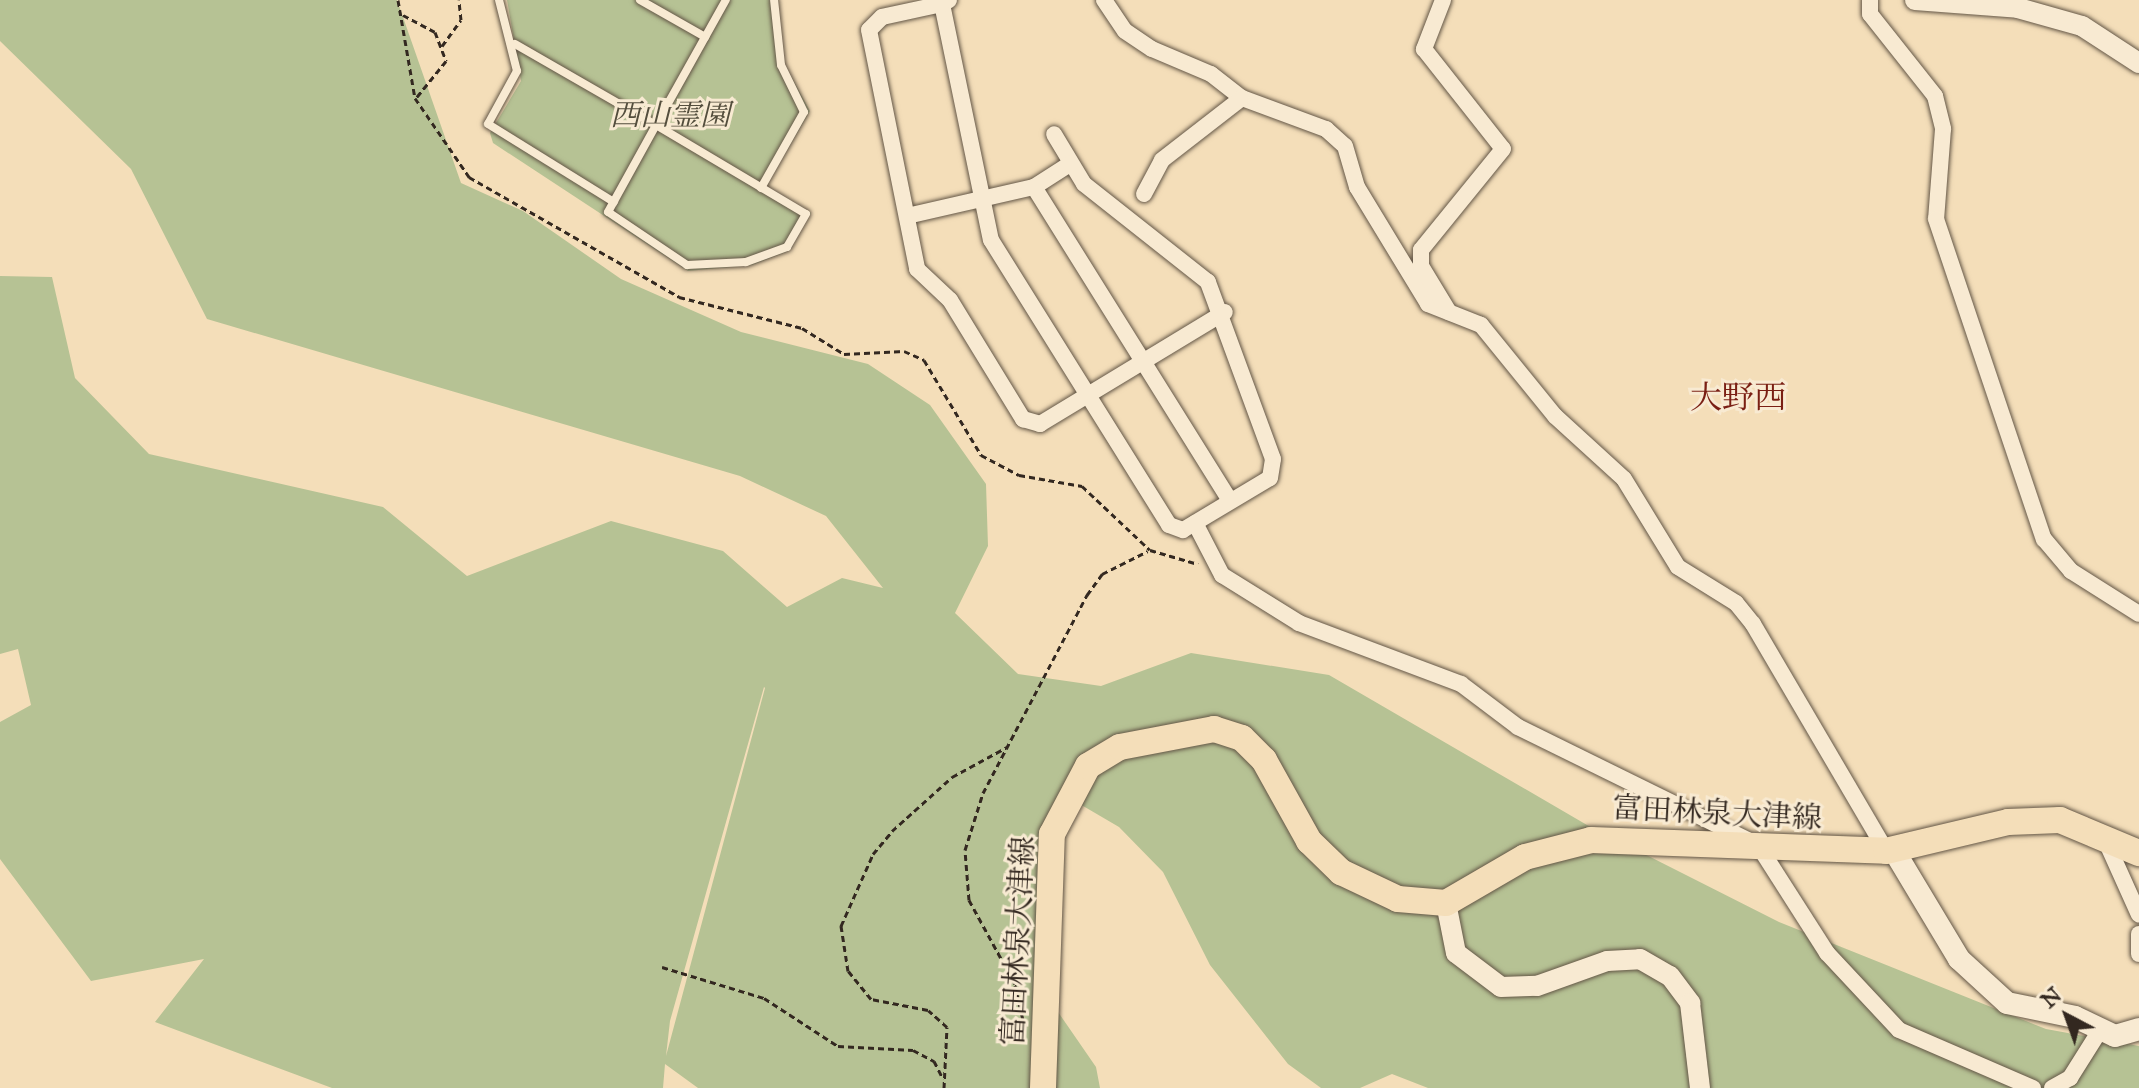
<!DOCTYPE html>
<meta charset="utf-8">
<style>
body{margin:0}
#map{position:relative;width:2139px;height:1088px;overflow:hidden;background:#f4deb9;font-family:"IM FELL Great Primer","Noto Serif JP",serif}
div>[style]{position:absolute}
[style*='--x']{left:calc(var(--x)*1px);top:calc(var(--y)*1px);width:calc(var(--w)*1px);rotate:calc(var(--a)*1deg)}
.green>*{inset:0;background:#b6c294}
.path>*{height:3px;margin-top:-1.5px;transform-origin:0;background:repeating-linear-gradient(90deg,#332820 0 6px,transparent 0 10px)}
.roads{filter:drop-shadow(0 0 2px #635646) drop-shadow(0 0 2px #635646)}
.service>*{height:8px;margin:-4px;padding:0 4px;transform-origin:4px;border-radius:4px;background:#f8ead2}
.minor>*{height:16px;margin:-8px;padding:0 8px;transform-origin:8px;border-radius:8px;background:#f8ead2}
.tertiary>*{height:20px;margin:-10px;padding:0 10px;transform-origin:10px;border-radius:10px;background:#f8ead2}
.secondary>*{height:22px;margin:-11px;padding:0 11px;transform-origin:11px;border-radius:11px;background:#f8ead2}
.primary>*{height:26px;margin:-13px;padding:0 13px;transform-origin:13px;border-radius:13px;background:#f4deb9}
span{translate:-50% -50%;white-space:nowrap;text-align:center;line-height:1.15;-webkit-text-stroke:6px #f8ead2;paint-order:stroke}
.park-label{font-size:30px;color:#544e3d;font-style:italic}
.street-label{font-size:30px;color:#332820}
.neighbourhood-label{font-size:32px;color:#7a1f14}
.north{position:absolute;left:2027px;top:976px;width:80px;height:80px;-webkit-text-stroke:6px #f8ead2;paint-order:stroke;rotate:319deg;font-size:22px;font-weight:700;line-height:32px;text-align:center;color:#332820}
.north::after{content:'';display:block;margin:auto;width:28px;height:36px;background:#332820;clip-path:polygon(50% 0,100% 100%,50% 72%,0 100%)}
</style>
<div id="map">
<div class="green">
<i style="clip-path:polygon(evenodd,0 0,397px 0,461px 183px,523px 211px,621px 279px,741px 332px,868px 364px,930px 405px,986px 484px,988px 546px,955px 613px,1018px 674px,1101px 686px,1191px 653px,1329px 675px,1587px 825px,1779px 922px,2046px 1029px,2139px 1046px,2139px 1088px,1428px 1088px,1392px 1074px,1360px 1088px,1321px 1088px,1288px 1064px,1210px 965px,1163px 872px,1119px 827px,1078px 803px,1062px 812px,1056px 1009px,1096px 1067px,1100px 1088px,698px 1088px,665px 1064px,663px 1088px,332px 1088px,155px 1022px,204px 959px,91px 981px,0 859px,0 722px,31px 705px,18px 649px,0 654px,0 276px,52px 277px,75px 378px,149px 454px,383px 507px,467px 576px,611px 521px,723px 551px,787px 607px,842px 578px,883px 588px,826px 516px,740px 476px,207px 319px,131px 169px,0 41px,0 0,764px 687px,765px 688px,666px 1056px,670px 1021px,764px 687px)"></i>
<i style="clip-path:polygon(507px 0,777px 0,784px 63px,810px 111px,766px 186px,811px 213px,786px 252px,752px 265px,688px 271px,493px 143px,490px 133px,521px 81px)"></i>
</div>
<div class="path">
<i style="--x:398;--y:0;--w:99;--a:80.2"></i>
<i style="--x:415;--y:98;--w:96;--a:55.6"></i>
<i style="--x:469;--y:177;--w:242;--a:29.7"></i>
<i style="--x:679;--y:297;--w:127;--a:14.1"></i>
<i style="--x:802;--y:328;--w:49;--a:31.8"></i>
<i style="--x:844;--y:354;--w:60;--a:-2.9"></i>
<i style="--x:904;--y:351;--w:22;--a:24"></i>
<i style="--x:924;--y:360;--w:111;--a:59"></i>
<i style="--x:981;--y:455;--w:43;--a:27.8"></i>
<i style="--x:1019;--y:475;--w:64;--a:9.9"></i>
<i style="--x:1082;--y:486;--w:93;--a:43.3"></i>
<i style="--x:1150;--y:550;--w:50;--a:16.3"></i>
<i style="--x:403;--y:15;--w:36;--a:28"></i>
<i style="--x:435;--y:32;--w:31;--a:69"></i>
<i style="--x:446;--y:61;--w:48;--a:129"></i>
<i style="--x:442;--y:46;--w:32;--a:-54"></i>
<i style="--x:461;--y:20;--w:20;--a:-96"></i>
<i style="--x:662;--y:967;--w:107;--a:16.9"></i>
<i style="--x:764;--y:998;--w:88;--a:33"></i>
<i style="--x:838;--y:1046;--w:75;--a:3.1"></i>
<i style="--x:913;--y:1050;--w:24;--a:28"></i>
<i style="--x:934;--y:1061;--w:20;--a:63"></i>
<i style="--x:1023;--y:1020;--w:37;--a:-103"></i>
<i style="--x:1015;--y:984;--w:96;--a:-118.7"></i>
<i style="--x:969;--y:900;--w:50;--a:-94.6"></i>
<i style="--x:965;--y:850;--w:60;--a:-72.5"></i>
<i style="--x:983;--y:793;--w:224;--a:-62.3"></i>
<i style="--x:1087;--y:595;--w:26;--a:-54"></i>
<i style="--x:1102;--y:574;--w:51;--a:-26.6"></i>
<i style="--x:944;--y:1088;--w:61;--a:-87.2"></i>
<i style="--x:947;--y:1027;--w:25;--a:-138"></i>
<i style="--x:928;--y:1010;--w:58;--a:-169.1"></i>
<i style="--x:871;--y:999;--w:36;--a:-129"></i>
<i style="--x:848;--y:971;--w:46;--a:-98.8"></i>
<i style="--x:841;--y:926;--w:79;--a:-66"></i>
<i style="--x:873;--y:854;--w:30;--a:-50"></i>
<i style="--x:892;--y:831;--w:81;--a:-42"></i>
<i style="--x:952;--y:777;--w:63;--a:-28.6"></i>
</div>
<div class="roads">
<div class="service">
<i style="--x:499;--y:0;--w:73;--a:75.8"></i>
<i style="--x:517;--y:71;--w:60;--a:118.7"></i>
<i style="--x:488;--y:124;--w:148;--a:31.8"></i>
<i style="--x:640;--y:0;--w:75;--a:29.6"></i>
<i style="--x:515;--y:44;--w:163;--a:29.9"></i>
<i style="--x:656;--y:125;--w:174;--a:30.7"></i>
<i style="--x:806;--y:214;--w:38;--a:120"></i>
<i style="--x:787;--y:247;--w:44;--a:159.9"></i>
<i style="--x:746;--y:262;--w:59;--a:177.1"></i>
<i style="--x:687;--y:265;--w:95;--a:-146.1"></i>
<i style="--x:608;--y:212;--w:99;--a:-61.1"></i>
<i style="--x:656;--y:125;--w:143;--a:-60.8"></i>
<i style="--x:761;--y:188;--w:87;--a:-60.5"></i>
<i style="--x:804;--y:112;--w:52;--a:-116.1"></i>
<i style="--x:781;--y:65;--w:65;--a:-96.1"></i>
</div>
<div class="minor">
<i style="--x:949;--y:0;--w:8;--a:150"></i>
<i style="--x:942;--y:4;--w:241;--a:78.3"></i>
<i style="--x:991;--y:240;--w:336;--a:58"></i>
<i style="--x:1169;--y:525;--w:15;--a:20"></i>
<i style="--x:1183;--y:530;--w:101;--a:-30.9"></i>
<i style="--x:1270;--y:478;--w:19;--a:-81"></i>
<i style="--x:1273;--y:459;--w:189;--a:-110.2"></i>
<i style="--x:1208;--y:282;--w:158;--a:-141.7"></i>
<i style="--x:1084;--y:184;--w:58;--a:-121"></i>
<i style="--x:1104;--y:0;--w:37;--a:56"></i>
<i style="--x:1125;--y:31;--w:32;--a:34"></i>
<i style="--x:1152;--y:49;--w:64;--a:23"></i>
<i style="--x:1211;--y:74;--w:39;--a:38"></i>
<i style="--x:1242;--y:98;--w:90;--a:20.3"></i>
<i style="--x:1326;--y:129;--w:25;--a:42"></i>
<i style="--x:1345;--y:146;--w:43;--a:73.7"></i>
<i style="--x:1357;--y:187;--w:137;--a:58.7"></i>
<i style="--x:1428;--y:304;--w:57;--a:21.6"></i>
<i style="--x:1481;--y:325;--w:117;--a:50.9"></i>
<i style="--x:1555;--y:416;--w:93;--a:42.4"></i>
<i style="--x:1624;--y:479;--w:103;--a:58.5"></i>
<i style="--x:1678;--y:567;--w:68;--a:31.8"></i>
<i style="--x:1736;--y:603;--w:27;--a:51"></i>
<i style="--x:1753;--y:624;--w:263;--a:59.6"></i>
<i style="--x:1443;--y:0;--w:53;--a:111.2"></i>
<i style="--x:1424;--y:49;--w:127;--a:51.7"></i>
<i style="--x:1503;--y:149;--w:130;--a:129.1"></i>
<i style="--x:1421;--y:250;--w:16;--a:90"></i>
<i style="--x:1421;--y:266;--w:54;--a:58.7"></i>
<i style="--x:1870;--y:0;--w:14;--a:90"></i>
<i style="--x:1870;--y:14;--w:105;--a:51.6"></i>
<i style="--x:1935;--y:96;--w:34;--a:76"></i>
<i style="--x:1943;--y:129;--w:90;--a:94.4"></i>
<i style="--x:1936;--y:219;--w:338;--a:71.4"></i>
<i style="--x:2044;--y:539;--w:42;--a:49.8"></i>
<i style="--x:2071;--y:571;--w:80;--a:32.3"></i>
<i style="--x:942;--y:4;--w:61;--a:167.8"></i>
<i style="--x:882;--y:17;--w:18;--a:135"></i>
<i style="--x:869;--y:30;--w:244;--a:78.6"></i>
<i style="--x:917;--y:269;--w:45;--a:43.2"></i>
<i style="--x:950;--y:300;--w:140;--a:58.5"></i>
<i style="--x:1023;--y:419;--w:18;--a:16"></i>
<i style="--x:1040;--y:424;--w:216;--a:-31.2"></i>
<i style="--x:1034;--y:187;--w:370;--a:58"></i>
<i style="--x:1144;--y:194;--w:38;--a:-62"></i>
<i style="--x:1162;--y:160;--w:101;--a:-37.8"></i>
<i style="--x:907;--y:216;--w:130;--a:-12.9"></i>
<i style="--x:1034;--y:187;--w:43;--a:-32.6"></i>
<i style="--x:1195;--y:523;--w:59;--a:62.6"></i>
<i style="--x:1222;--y:575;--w:91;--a:31.9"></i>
<i style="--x:1299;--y:623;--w:173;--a:20.6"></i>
<i style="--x:1461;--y:684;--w:71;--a:37"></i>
<i style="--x:1518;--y:727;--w:267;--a:26.2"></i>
<i style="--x:1758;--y:845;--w:128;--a:57.4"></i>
<i style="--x:1827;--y:953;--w:105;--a:46.9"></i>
<i style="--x:1899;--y:1030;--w:146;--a:23.4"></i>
<i style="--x:2104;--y:837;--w:85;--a:65.8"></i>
<i style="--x:2139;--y:934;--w:20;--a:90"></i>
<i style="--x:2052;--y:1088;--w:21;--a:-29"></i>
<i style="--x:2070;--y:1078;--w:54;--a:-57.8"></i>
</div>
<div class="tertiary">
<i style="--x:1915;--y:0;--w:103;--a:4.4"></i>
<i style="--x:2018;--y:8;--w:66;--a:15.7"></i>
<i style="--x:2082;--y:26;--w:68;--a:33"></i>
<i style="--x:1446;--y:903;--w:51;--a:78.7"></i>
<i style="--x:1456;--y:953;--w:56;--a:37.1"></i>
<i style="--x:1501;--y:987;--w:36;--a:-2"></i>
<i style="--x:1537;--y:986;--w:74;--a:-19.7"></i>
<i style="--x:1607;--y:961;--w:33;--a:-3"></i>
<i style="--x:1640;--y:959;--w:34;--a:30"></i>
<i style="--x:1670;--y:976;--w:34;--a:53"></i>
<i style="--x:1690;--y:1003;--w:86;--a:83.3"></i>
</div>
<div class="secondary">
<i style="--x:1893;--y:849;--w:128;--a:59"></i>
<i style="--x:1959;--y:959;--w:65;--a:42.5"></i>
<i style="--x:2007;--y:1003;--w:69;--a:11.6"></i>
<i style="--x:2075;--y:1017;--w:44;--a:25.4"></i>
<i style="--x:2115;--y:1036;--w:25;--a:-16"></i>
</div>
<div class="primary">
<i style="--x:1043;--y:1088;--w:254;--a:-88"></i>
<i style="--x:1052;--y:834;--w:77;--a:-62.1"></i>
<i style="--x:1088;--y:766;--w:37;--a:-31"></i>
<i style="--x:1120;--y:747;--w:96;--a:-10.8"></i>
<i style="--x:1214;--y:729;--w:29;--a:18"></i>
<i style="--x:1242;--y:738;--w:31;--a:45"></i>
<i style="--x:1264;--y:760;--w:93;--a:60.9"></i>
<i style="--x:1309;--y:841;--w:45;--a:44.1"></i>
<i style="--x:1341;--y:872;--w:63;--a:25.3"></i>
<i style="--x:1398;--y:899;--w:48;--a:4.8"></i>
<i style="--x:1446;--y:903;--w:91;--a:-30.2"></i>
<i style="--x:1525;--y:857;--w:68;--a:-14.4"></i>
<i style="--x:1591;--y:840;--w:295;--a:2.1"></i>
<i style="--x:1886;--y:851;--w:125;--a:-13.4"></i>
<i style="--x:2008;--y:822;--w:52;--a:-2.2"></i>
<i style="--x:2060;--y:820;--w:86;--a:22.7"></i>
</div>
</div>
<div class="park-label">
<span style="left:670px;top:115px">西山霊園</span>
</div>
<div class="street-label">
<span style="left:1717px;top:813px;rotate:3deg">富田林泉大津線</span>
<span style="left:1018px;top:941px;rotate:-87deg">富田林泉大津線</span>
</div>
<div class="neighbourhood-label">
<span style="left:1738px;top:398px">大野西</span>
</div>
<div class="north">N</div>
</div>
